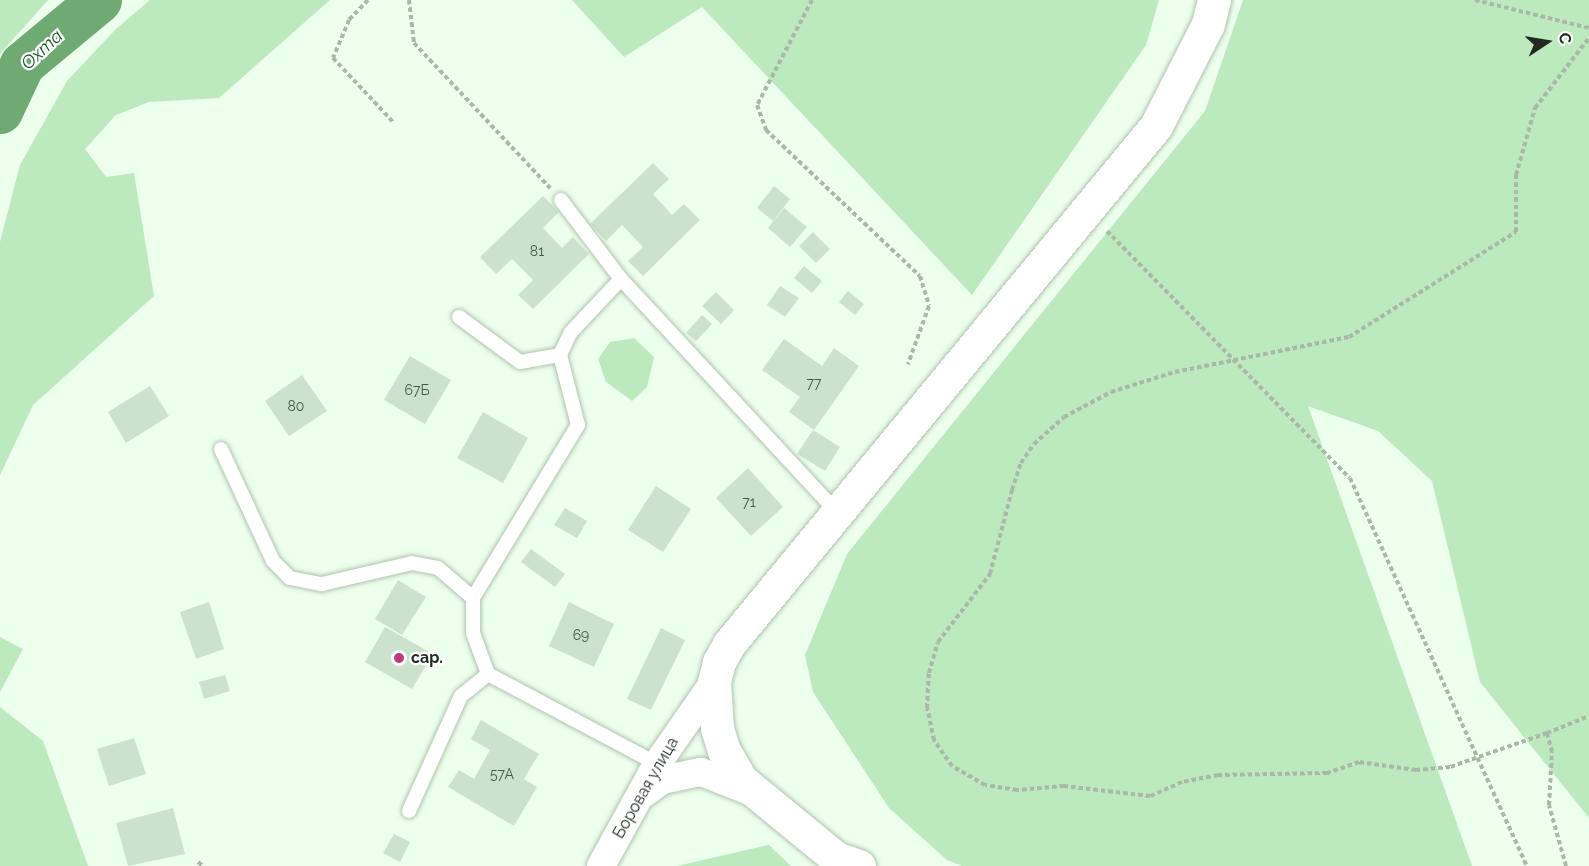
<!DOCTYPE html>
<meta charset="utf-8">
<style>
body{margin:0}
#map{position:relative;width:1589px;height:866px;overflow:hidden;background:#edffed;font-family:Raleway,sans-serif}
div>[style]{position:absolute}
[style*='--x']{left:calc(var(--x)*1px);top:calc(var(--y)*1px);width:calc(var(--w)*1px);rotate:calc(var(--a)*1deg)}
.green>*{inset:0;background:#bce9bd}
.river>*{height:45px;margin:-22.5px;padding:0 22.5px;transform-origin:22.5px;border-radius:22.5px;background:#6faa72}
.building>*{inset:0;background:#cce2cc}
.path>*{height:4px;margin-top:-2px;transform-origin:0;background:repeating-linear-gradient(90deg,#a9b8a9 0 4.5px,transparent 0 7.5px)}
.roads{filter:drop-shadow(0 0 2px #afc4af) drop-shadow(0 0 2px #afc4af)}
.lane>*{height:14px;margin:-7px;padding:0 7px;transform-origin:7px;border-radius:7px;background:#fff}
.street>*{height:28px;margin:-14px;padding:0 14px;transform-origin:14px;border-radius:14px;background:#fff}
.secondary>*{height:33px;margin:-16.5px;padding:0 16.5px;transform-origin:16.5px;border-radius:16.5px;background:#fff}
.dots>*{width:16px;height:16px;translate:-50% -50%;box-sizing:border-box;border:3px solid #fff;border-radius:50%}
span{translate:-50% -50%;white-space:nowrap;text-align:center;line-height:1.15;-webkit-text-stroke:4.5px #fff;paint-order:stroke}
.number-label{font-size:14px;color:#4c574c}
.number-label span{-webkit-text-stroke-width:0}
.poi-label{font-size:16px;color:#212921;font-weight:700}
.left{translate:0 -50%;text-align:left}
.street-label{font-size:16px;color:#212921}
.water-label{font-size:18px;color:#16551f;font-style:italic}
.north{position:absolute;left:1517px;top:12px;width:60px;height:60px;-webkit-text-stroke:4px #fff;paint-order:stroke;rotate:78deg;font-size:16px;font-weight:700;line-height:24px;text-align:center;color:#212921}
.north::after{content:'';display:block;margin:auto;width:21px;height:27px;background:#212921;clip-path:polygon(50% 0,100% 100%,50% 72%,0 100%)}
</style>
<div id="map">
<div class="green">
<i style="clip-path:polygon(0 0,48px 0,0 54px)"></i>
<i style="clip-path:polygon(150px 0,330px 0,219px 98px,149px 102px,116px 115px,85px 149px,106px 177px,134px 173px,154px 296px,33px 405px,0 475px,0 242px,20px 165px,67px 81px,116px 29px)"></i>
<i style="clip-path:polygon(572px 0,1159px 0,1146px 45px,972px 295px,702px 7px,624px 57px)"></i>
<i style="clip-path:polygon(1243px 0,1589px 0,1589px 818px,1480px 682px,1432px 481px,1378px 431px,1308px 406px,1472px 866px,962px 866px,947px 860px,889px 808px,813px 692px,805px 655px,847px 554px,1205px 111px)"></i>
<i style="clip-path:polygon(634px 338px,654px 357px,647px 387px,632px 401px,606px 382px,598px 359px,610px 342px)"></i>
<i style="clip-path:polygon(0 637px,23px 649px,0 692px)"></i>
<i style="clip-path:polygon(0 707px,43px 741px,88px 866px,0 866px)"></i>
<i style="clip-path:polygon(769px 845px,791px 866px,677px 866px,768px 845px)"></i>
</div>
<div class="river">
<i style="--x:0;--y:111;--w:52;--a:-64.9"></i>
<i style="--x:22;--y:64;--w:100;--a:-39.7"></i>
</div>
<div class="building">
<i style="clip-path:polygon(653px 163px,669px 179px,653px 194px,672px 215px,684px 204px,700px 220px,643px 276px,628px 261px,643px 247px,622px 225px,606px 241px,590px 224px)"></i>
<i style="clip-path:polygon(774px 186px,790px 199px,773px 221px,757px 208px)"></i>
<i style="clip-path:polygon(543px 196px,559px 212px,543px 228px,562px 248px,573px 237px,589px 254px,533px 309px,518px 295px,533px 280px,512px 259px,496px 274px,480px 257px)"></i>
<i style="clip-path:polygon(784px 208px,807px 227px,790px 247px,768px 228px)"></i>
<i style="clip-path:polygon(813px 232px,830px 249px,816px 263px,799px 246px)"></i>
<i style="clip-path:polygon(804px 266px,822px 281px,812px 293px,794px 278px)"></i>
<i style="clip-path:polygon(780px 286px,799px 298px,785px 317px,767px 305px)"></i>
<i style="clip-path:polygon(848px 291px,864px 304px,855px 315px,839px 302px)"></i>
<i style="clip-path:polygon(716px 292px,734px 310px,721px 324px,702px 306px)"></i>
<i style="clip-path:polygon(702px 315px,712px 324px,696px 341px,686px 333px)"></i>
<i style="clip-path:polygon(784px 339px,822px 366px,834px 348px,859px 366px,814px 430px,789px 412px,800px 397px,762px 370px)"></i>
<i style="clip-path:polygon(410px 356px,451px 380px,425px 424px,384px 400px)"></i>
<i style="clip-path:polygon(302px 375px,327px 411px,289px 436px,265px 401px)"></i>
<i style="clip-path:polygon(150px 386px,169px 416px,126px 443px,108px 412px)"></i>
<i style="clip-path:polygon(483px 412px,528px 438px,503px 483px,457px 458px)"></i>
<i style="clip-path:polygon(813px 430px,840px 447px,825px 471px,797px 454px)"></i>
<i style="clip-path:polygon(748px 468px,783px 507px,751px 536px,716px 498px)"></i>
<i style="clip-path:polygon(656px 486px,691px 509px,663px 552px,628px 530px)"></i>
<i style="clip-path:polygon(565px 508px,587px 521px,577px 538px,554px 525px)"></i>
<i style="clip-path:polygon(531px 549px,565px 574px,555px 587px,521px 562px)"></i>
<i style="clip-path:polygon(398px 580px,426px 597px,402px 635px,375px 619px)"></i>
<i style="clip-path:polygon(209px 602px,224px 649px,196px 659px,180px 612px)"></i>
<i style="clip-path:polygon(569px 602px,614px 624px,594px 667px,549px 646px)"></i>
<i style="clip-path:polygon(385px 627px,433px 654px,412px 689px,365px 662px)"></i>
<i style="clip-path:polygon(661px 628px,685px 640px,651px 710px,627px 699px)"></i>
<i style="clip-path:polygon(225px 675px,230px 691px,204px 699px,199px 682px)"></i>
<i style="clip-path:polygon(481px 720px,539px 754px,524px 779px,537px 787px,514px 826px,448px 787px,459px 770px,474px 779px,490px 750px,471px 739px)"></i>
<i style="clip-path:polygon(134px 738px,146px 774px,109px 786px,97px 749px)"></i>
<i style="clip-path:polygon(173px 808px,185px 854px,128px 866px,116px 823px)"></i>
<i style="clip-path:polygon(394px 834px,410px 842px,400px 862px,383px 853px)"></i>
</div>
<div class="path">
<i style="--x:368;--y:0;--w:28;--a:134"></i>
<i style="--x:349;--y:20;--w:41;--a:112.8"></i>
<i style="--x:333;--y:58;--w:89;--a:46.8"></i>
<i style="--x:409;--y:0;--w:43;--a:83.4"></i>
<i style="--x:414;--y:43;--w:199;--a:46.8"></i>
<i style="--x:812;--y:0;--w:119;--a:117.6"></i>
<i style="--x:757;--y:105;--w:27;--a:70"></i>
<i style="--x:766;--y:130;--w:212;--a:43.5"></i>
<i style="--x:920;--y:276;--w:31;--a:73"></i>
<i style="--x:929;--y:306;--w:62;--a:109.9"></i>
<i style="--x:1475;--y:0;--w:117;--a:13.8"></i>
<i style="--x:1107;--y:231;--w:346;--a:45.5"></i>
<i style="--x:1350;--y:478;--w:426;--a:65.5"></i>
<i style="--x:1547;--y:733;--w:103;--a:160.7"></i>
<i style="--x:1450;--y:767;--w:34;--a:175"></i>
<i style="--x:1416;--y:770;--w:58;--a:-172"></i>
<i style="--x:1359;--y:762;--w:34;--a:161"></i>
<i style="--x:1327;--y:773;--w:109;--a:178.9"></i>
<i style="--x:1218;--y:775;--w:37;--a:169"></i>
<i style="--x:1182;--y:782;--w:35;--a:156"></i>
<i style="--x:1150;--y:796;--w:87;--a:-173.4"></i>
<i style="--x:1064;--y:786;--w:47;--a:175.1"></i>
<i style="--x:1017;--y:790;--w:32;--a:-171"></i>
<i style="--x:985;--y:785;--w:38;--a:-150"></i>
<i style="--x:952;--y:766;--w:32;--a:-125"></i>
<i style="--x:934;--y:740;--w:33;--a:-102"></i>
<i style="--x:927;--y:708;--w:35;--a:-87"></i>
<i style="--x:929;--y:673;--w:32;--a:-74"></i>
<i style="--x:938;--y:642;--w:86;--a:-52.6"></i>
<i style="--x:990;--y:574;--w:87;--a:-75.3"></i>
<i style="--x:1012;--y:490;--w:28;--a:-72"></i>
<i style="--x:1021;--y:463;--w:23;--a:-56"></i>
<i style="--x:1034;--y:444;--w:40;--a:-42"></i>
<i style="--x:1064;--y:417;--w:53;--a:-28"></i>
<i style="--x:1111;--y:392;--w:67;--a:-17.4"></i>
<i style="--x:1175;--y:372;--w:177;--a:-11.4"></i>
<i style="--x:1349;--y:337;--w:197;--a:-32.2"></i>
<i style="--x:1516;--y:232;--w:57;--a:-90"></i>
<i style="--x:1516;--y:175;--w:70;--a:-74.2"></i>
<i style="--x:1535;--y:108;--w:88;--a:-52.4"></i>
<i style="--x:198;--y:862;--w:6;--a:39"></i>
<i style="--x:1566;--y:866;--w:63;--a:-105.6"></i>
<i style="--x:1549;--y:805;--w:53;--a:-86.8"></i>
<i style="--x:1552;--y:752;--w:20;--a:-105"></i>
<i style="--x:1547;--y:733;--w:45;--a:-22"></i>
</div>
<div class="roads">
<div class="lane">
<i style="--x:561;--y:200;--w:99;--a:52.8"></i>
<i style="--x:621;--y:279;--w:318;--a:47.2"></i>
<i style="--x:621;--y:279;--w:73;--a:133.3"></i>
<i style="--x:571;--y:332;--w:25;--a:116"></i>
<i style="--x:560;--y:355;--w:72;--a:75.6"></i>
<i style="--x:578;--y:425;--w:202;--a:121.3"></i>
<i style="--x:473;--y:598;--w:35;--a:90"></i>
<i style="--x:473;--y:633;--w:44;--a:69.9"></i>
<i style="--x:488;--y:674;--w:191;--a:28"></i>
<i style="--x:459;--y:317;--w:76;--a:36.4"></i>
<i style="--x:520;--y:362;--w:41;--a:-9.9"></i>
<i style="--x:221;--y:449;--w:123;--a:65.1"></i>
<i style="--x:273;--y:561;--w:24;--a:45"></i>
<i style="--x:290;--y:578;--w:33;--a:11"></i>
<i style="--x:322;--y:584;--w:92;--a:-13.1"></i>
<i style="--x:412;--y:563;--w:26;--a:11"></i>
<i style="--x:438;--y:568;--w:46;--a:40.6"></i>
<i style="--x:409;--y:811;--w:126;--a:-65.7"></i>
<i style="--x:461;--y:696;--w:35;--a:-39"></i>
</div>
<div class="street">
<i style="--x:643;--y:794;--w:24;--a:-36"></i>
<i style="--x:662;--y:780;--w:40;--a:-12"></i>
<i style="--x:701;--y:772;--w:55;--a:21.4"></i>
<i style="--x:601;--y:866;--w:116;--a:-61.2"></i>
<i style="--x:657;--y:764;--w:100;--a:-55.2"></i>
</div>
<div class="secondary">
<i style="--x:859;--y:866;--w:24;--a:-161"></i>
<i style="--x:836;--y:858;--w:123;--a:-140.6"></i>
<i style="--x:741;--y:780;--w:34;--a:-120"></i>
<i style="--x:724;--y:751;--w:24;--a:-107"></i>
<i style="--x:717;--y:728;--w:46;--a:-93.7"></i>
<i style="--x:714;--y:682;--w:21;--a:-76"></i>
<i style="--x:719;--y:662;--w:21;--a:-61"></i>
<i style="--x:729;--y:644;--w:671;--a:-50.5"></i>
<i style="--x:1156;--y:126;--w:114;--a:-63"></i>
<i style="--x:1208;--y:24;--w:25;--a:-76"></i>
</div>
</div>
<div class="dots">
<i style="left:399px;top:658px;background:#bf3978"></i>
</div>
<div class="number-label">
<span style="left:537px;top:251px">81</span>
<span style="left:814px;top:383px">77</span>
<span style="left:417px;top:390px">67Б</span>
<span style="left:296px;top:406px">80</span>
<span style="left:749px;top:502px">71</span>
<span style="left:581px;top:635px">69</span>
<span style="left:502px;top:774px">57А</span>
</div>
<div class="poi-label">
<span class="left" style="left:411px;top:658px">сар.</span>
</div>
<div class="street-label">
<span style="left:646px;top:788px;rotate:-60deg">Боровая улица</span>
</div>
<div class="water-label">
<span style="left:42px;top:50px;rotate:-43deg">Охта</span>
</div>
<div class="north">С</div>
</div>
